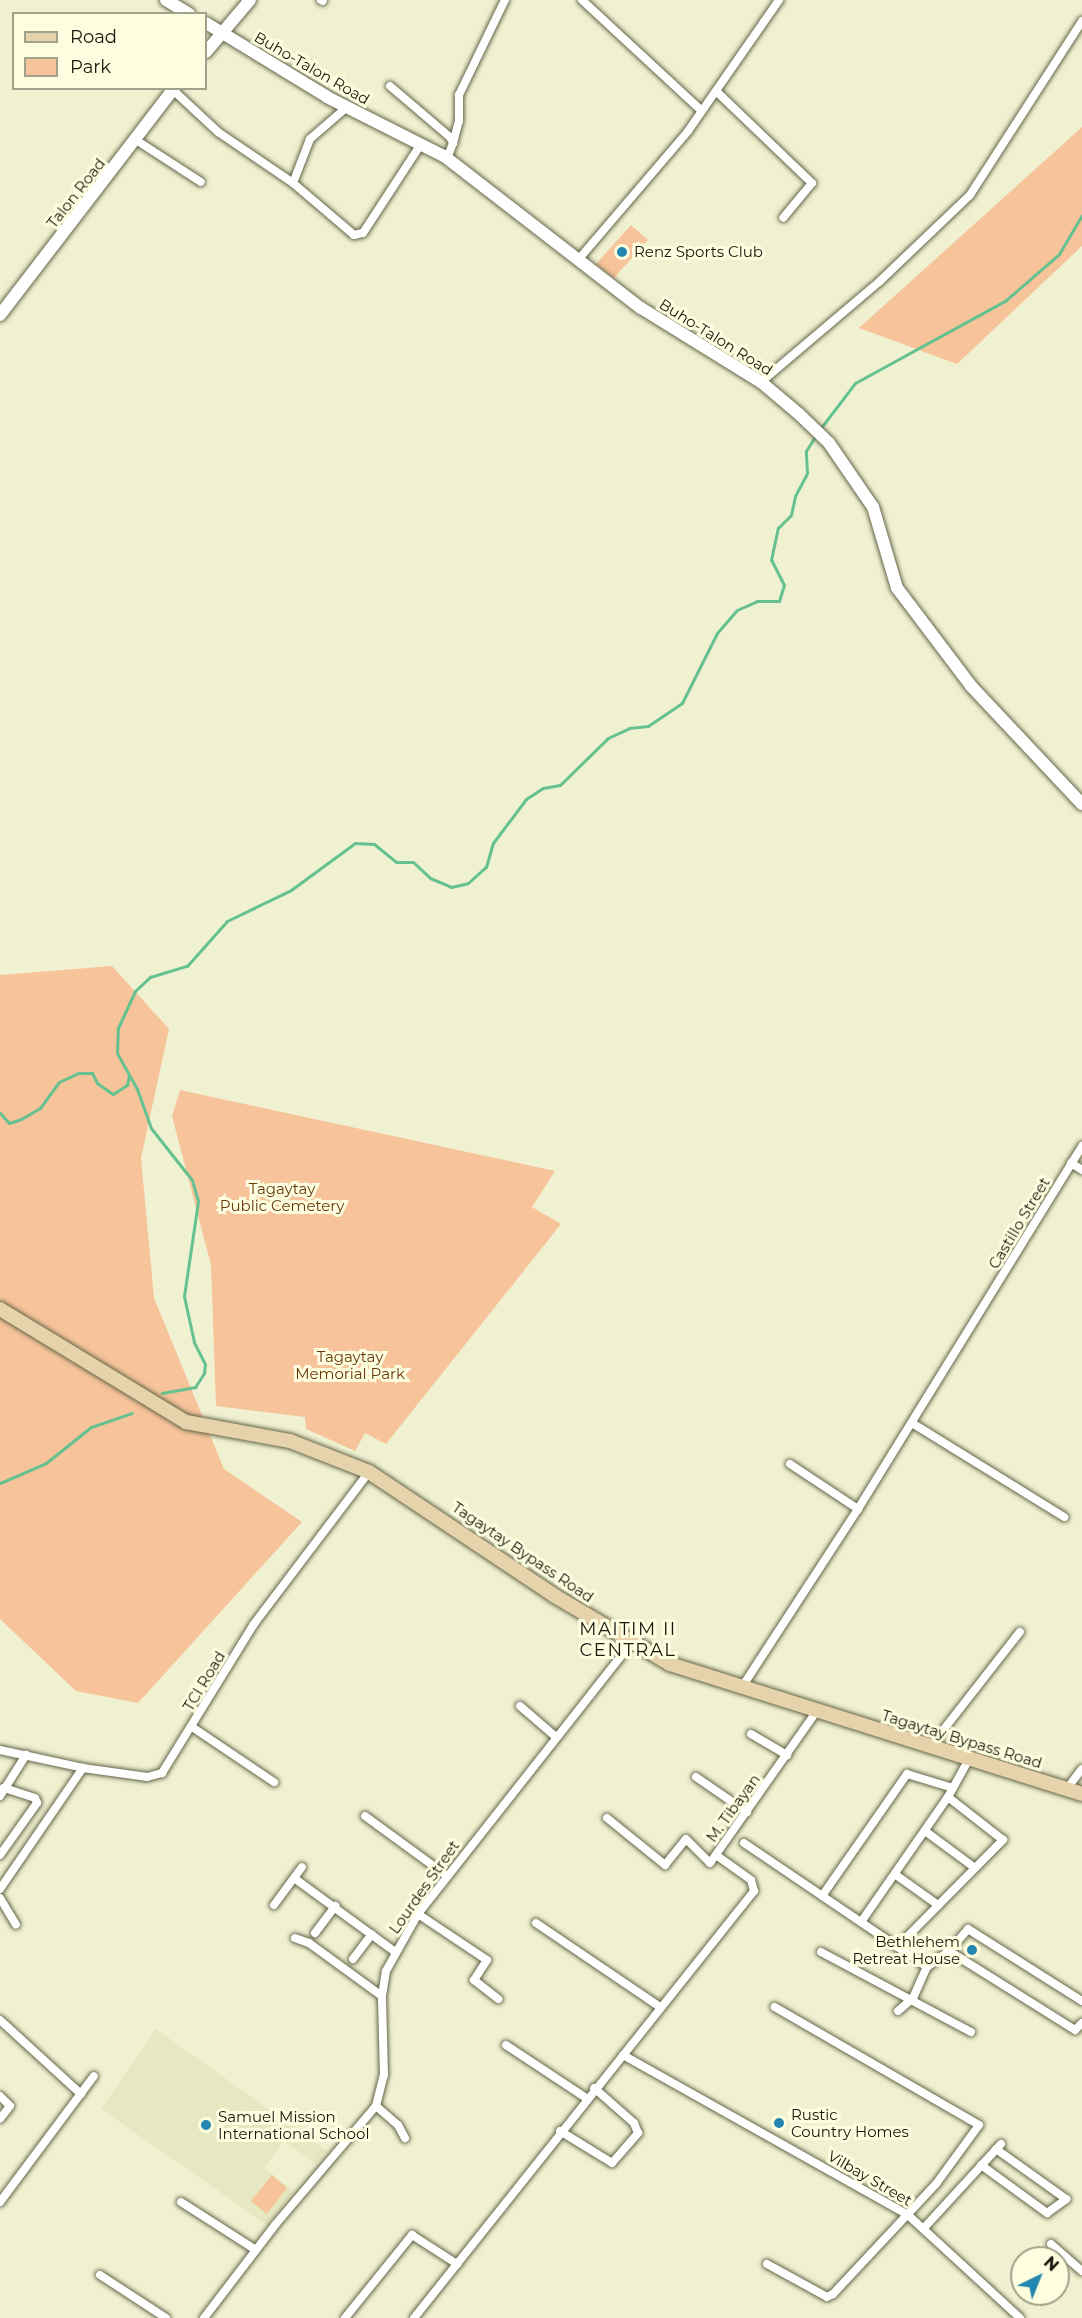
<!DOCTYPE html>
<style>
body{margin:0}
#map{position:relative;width:1082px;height:2318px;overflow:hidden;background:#f0f1d1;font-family:Montserrat,sans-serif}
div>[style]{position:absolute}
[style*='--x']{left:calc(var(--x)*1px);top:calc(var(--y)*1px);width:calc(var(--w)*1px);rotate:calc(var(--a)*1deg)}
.built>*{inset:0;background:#e6e8c1}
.green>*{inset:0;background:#f6c39a}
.stream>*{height:3px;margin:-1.5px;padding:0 1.5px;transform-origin:1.5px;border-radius:1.5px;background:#66c190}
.roads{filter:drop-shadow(0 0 2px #65664a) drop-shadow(0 0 2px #65664a)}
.street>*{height:8px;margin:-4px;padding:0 4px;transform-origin:4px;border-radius:4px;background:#fff}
.secondary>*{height:12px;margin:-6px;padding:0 6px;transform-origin:6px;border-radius:6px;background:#fff}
.primary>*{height:14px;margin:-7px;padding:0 7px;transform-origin:7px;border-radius:7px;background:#e6d3ab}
.dots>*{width:16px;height:16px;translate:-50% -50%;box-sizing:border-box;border:3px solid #fdfedf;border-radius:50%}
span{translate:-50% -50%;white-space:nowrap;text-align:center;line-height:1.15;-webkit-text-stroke:6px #fdfedf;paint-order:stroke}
.street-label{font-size:15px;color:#18180d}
.poi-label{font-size:15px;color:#18180d}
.left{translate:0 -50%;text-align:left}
.right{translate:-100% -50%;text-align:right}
.park-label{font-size:15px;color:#683a0a}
.quarter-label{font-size:18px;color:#18180d;letter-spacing:1.5px}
.legend{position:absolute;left:12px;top:12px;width:195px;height:78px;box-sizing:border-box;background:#fdfedf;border:2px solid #a1a28b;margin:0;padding:8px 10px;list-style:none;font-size:18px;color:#18180d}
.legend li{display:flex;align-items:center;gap:12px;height:30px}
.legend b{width:30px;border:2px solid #a1a28b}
.north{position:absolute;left:1010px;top:2246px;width:60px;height:60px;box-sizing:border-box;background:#fdfedf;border:2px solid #a1a28b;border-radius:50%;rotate:43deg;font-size:16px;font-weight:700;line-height:24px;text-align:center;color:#18180d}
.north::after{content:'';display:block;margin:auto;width:21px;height:27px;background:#2386b0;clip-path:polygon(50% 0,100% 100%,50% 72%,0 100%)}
</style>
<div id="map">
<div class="built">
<i style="clip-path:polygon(156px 2029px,327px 2151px,316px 2164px,284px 2141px,264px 2168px,294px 2191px,267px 2225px,101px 2109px)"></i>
</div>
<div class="green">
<i style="clip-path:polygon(1082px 127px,1082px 246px,957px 364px,859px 328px)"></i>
<i style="clip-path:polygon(631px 225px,648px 240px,614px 278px,596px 264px)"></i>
<i style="clip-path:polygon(112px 966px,169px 1029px,141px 1158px,154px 1298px,224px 1469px,302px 1522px,138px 1703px,76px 1691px,0 1619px,0 975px)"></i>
<i style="clip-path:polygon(180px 1090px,555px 1171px,532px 1207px,561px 1224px,386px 1444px,365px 1433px,355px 1451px,306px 1429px,305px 1417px,216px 1406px,211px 1265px,172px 1116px)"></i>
<i style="clip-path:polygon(272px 2175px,287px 2188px,267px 2214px,251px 2201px)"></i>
</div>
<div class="stream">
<i style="--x:820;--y:429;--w:58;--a:-52.7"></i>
<i style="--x:855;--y:383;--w:171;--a:-28.7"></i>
<i style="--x:1005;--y:301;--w:72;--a:-41"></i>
<i style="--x:1059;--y:254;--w:45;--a:-59.5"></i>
<i style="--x:0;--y:1113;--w:13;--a:48"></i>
<i style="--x:9;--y:1123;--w:13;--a:-18"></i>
<i style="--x:21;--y:1119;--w:22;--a:-30"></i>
<i style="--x:40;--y:1108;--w:32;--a:-54"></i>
<i style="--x:59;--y:1082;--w:21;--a:-25"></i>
<i style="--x:78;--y:1073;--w:14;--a:0"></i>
<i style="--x:92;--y:1073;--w:11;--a:63"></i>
<i style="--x:97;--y:1083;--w:19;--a:35"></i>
<i style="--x:113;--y:1094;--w:17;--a:-33"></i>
<i style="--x:127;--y:1085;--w:10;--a:-79"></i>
<i style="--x:162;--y:1393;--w:34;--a:-10"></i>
<i style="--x:195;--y:1387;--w:17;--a:-57"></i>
<i style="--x:204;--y:1373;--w:9;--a:-84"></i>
<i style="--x:205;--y:1364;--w:25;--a:-117"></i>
<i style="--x:194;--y:1342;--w:47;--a:-102.3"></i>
<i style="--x:184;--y:1296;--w:96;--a:-81.6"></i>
<i style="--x:198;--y:1201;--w:22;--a:-106"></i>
<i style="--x:192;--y:1180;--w:66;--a:-128.3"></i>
<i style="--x:151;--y:1128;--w:41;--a:-109.7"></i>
<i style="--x:137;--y:1089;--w:41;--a:-119.1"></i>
<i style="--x:117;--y:1053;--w:25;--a:-88"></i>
<i style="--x:118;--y:1028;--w:41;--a:-65.3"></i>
<i style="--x:135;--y:991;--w:21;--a:-43"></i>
<i style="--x:150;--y:977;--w:39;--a:-17"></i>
<i style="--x:187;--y:966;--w:60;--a:-48.4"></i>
<i style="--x:227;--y:921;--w:71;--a:-25.8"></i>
<i style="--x:291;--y:890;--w:79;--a:-36.3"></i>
<i style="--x:355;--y:843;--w:19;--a:3"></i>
<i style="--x:374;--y:844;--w:28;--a:39"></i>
<i style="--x:396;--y:862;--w:17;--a:0"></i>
<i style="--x:413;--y:862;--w:23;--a:43"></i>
<i style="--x:430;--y:878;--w:23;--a:23"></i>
<i style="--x:451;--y:887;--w:17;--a:-13"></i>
<i style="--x:468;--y:883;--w:24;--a:-42"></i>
<i style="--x:486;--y:867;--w:25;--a:-74"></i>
<i style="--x:493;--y:843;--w:55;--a:-53.1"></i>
<i style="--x:526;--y:799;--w:20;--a:-33"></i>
<i style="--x:543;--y:788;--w:17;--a:-10"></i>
<i style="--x:560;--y:785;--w:67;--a:-44.4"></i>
<i style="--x:608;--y:738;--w:23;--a:-25"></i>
<i style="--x:629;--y:728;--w:19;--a:-6"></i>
<i style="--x:648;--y:726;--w:41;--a:-34.1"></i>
<i style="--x:682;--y:703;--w:78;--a:-63.4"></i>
<i style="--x:717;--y:633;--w:30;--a:-49"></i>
<i style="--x:737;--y:610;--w:22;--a:-24"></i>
<i style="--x:757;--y:601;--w:22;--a:0"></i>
<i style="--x:779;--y:601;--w:17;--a:-73"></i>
<i style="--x:784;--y:585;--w:28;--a:-117"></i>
<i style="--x:771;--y:560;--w:33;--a:-78"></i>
<i style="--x:778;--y:528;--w:18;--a:-45"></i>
<i style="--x:791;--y:515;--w:19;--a:-78"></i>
<i style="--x:795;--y:496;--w:26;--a:-62"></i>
<i style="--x:807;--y:473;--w:22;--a:-93"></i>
<i style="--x:806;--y:451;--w:19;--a:-58"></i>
<i style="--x:0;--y:1483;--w:50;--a:-23.5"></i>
<i style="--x:46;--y:1463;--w:58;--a:-38.7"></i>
<i style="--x:91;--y:1427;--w:43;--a:-18.9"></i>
</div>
<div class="roads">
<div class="street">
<i style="--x:321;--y:0;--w:2;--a:27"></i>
<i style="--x:582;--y:0;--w:163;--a:42.8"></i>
<i style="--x:390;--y:86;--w:79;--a:40.4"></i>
<i style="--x:450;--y:137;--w:7;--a:63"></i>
<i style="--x:453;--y:143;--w:17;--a:111"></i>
<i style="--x:173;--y:90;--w:62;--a:43"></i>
<i style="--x:218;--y:132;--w:91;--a:34.2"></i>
<i style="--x:716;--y:91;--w:133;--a:43.8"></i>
<i style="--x:812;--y:183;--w:45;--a:129.6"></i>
<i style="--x:347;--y:107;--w:49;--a:139.1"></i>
<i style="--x:310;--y:139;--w:47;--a:111.1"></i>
<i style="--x:293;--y:183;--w:80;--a:40.4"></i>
<i style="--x:354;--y:235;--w:9;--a:-13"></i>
<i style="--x:363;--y:233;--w:106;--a:-56.9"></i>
<i style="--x:136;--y:140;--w:77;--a:32.9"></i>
<i style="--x:453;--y:143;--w:23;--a:-75"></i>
<i style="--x:459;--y:121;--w:26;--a:-90"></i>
<i style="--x:459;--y:95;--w:106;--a:-64.2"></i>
<i style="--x:578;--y:260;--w:170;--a:-49.5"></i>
<i style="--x:688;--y:131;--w:160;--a:-55.2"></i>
<i style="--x:761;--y:382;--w:156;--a:-40.3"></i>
<i style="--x:880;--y:281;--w:124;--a:-43.7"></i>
<i style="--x:970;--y:195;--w:207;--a:-57.2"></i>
<i style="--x:1071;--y:1163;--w:13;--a:32"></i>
<i style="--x:912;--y:1423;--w:179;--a:31.7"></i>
<i style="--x:790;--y:1464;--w:82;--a:33.5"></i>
<i style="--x:742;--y:1687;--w:212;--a:-56.9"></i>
<i style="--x:858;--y:1509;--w:427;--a:-58.3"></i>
<i style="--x:520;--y:1706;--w:48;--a:40.7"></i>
<i style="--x:192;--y:1727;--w:99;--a:33.9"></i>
<i style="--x:751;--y:1734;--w:42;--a:30.3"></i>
<i style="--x:930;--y:1747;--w:146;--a:-52"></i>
<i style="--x:0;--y:1750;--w:85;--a:12.2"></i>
<i style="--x:83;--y:1768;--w:65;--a:8"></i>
<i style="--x:147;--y:1777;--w:16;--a:-15"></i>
<i style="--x:162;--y:1773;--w:175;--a:-58.3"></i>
<i style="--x:254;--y:1624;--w:191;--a:-52.9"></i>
<i style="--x:696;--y:1777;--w:62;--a:34.5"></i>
<i style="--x:1066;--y:1790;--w:26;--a:-53"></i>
<i style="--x:0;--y:1796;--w:49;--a:-57.6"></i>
<i style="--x:365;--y:1816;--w:100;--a:36.1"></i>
<i style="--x:607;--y:1818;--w:75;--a:39"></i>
<i style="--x:665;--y:1865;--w:33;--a:-51"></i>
<i style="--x:686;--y:1839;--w:34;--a:45"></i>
<i style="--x:710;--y:1863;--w:186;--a:-54.9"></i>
<i style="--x:925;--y:1831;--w:62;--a:36.5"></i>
<i style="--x:744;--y:1843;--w:221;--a:34.1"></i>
<i style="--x:0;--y:1855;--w:64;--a:-54.6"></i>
<i style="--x:37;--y:1803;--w:5;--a:-112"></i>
<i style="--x:35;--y:1798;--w:33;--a:-162"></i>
<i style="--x:896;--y:1875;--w:52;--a:35.5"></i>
<i style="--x:294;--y:1878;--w:125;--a:36.2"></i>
<i style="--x:0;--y:1889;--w:147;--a:-55.6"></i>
<i style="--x:822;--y:1896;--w:149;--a:-55.1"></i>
<i style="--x:907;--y:1774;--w:48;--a:16.9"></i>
<i style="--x:0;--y:1898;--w:31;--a:59"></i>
<i style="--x:274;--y:1905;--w:47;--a:-53.6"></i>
<i style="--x:418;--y:1914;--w:83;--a:33.7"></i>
<i style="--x:487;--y:1960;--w:24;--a:123"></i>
<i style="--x:474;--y:1980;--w:31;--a:38"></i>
<i style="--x:861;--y:1922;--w:152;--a:-55.2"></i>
<i style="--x:948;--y:1797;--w:43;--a:-61.1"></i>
<i style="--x:536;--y:1923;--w:150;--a:34.1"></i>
<i style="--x:315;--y:1933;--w:34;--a:-53"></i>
<i style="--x:295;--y:1938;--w:15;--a:20"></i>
<i style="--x:309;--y:1943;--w:90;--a:36"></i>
<i style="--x:897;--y:1947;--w:151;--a:-45.3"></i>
<i style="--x:1003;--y:1840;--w:70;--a:-142"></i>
<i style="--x:949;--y:1951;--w:149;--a:32.1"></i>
<i style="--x:1075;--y:2030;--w:10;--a:-45"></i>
<i style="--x:821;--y:1952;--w:170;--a:28.1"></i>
<i style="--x:353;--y:1959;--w:31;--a:-53"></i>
<i style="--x:898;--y:2011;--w:20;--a:-41"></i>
<i style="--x:913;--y:1998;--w:34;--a:-66"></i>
<i style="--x:927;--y:1967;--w:27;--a:-36"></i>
<i style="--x:949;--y:1951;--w:29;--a:-49"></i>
<i style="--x:968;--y:1929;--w:135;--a:32.3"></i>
<i style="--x:0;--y:2020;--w:110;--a:42.4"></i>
<i style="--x:506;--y:2045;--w:96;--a:33.5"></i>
<i style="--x:623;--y:2055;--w:327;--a:29.3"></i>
<i style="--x:908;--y:2215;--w:152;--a:42.6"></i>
<i style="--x:0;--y:2096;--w:14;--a:45"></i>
<i style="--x:10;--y:2106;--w:16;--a:128"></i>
<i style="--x:376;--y:2106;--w:29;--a:41"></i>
<i style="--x:398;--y:2125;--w:15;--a:62"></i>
<i style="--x:560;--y:2131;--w:61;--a:31.6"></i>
<i style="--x:612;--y:2163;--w:40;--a:-49"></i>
<i style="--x:638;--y:2133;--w:11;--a:-112"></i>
<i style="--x:634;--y:2123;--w:53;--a:-138.8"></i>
<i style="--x:981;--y:2165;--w:82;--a:36"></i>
<i style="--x:1047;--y:2213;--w:24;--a:-36"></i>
<i style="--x:1066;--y:2199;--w:86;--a:-144.5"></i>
<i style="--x:0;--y:2202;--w:157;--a:-53.3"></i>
<i style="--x:181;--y:2202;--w:89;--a:32.6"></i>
<i style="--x:924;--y:2228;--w:114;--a:-47.5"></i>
<i style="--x:1051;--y:2244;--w:41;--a:41.1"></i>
<i style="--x:767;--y:2264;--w:68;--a:28.8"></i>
<i style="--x:827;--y:2297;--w:7;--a:-27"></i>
<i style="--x:833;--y:2294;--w:151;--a:-46.9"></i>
<i style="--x:936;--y:2184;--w:73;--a:-53.9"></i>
<i style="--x:979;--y:2125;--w:236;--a:-150"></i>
<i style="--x:100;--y:2275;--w:79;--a:33.1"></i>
<i style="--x:204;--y:2318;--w:117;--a:-52.6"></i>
<i style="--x:275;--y:2225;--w:156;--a:-49.7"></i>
<i style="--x:376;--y:2106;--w:32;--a:-76"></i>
<i style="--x:384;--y:2075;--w:79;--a:-91.5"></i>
<i style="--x:382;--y:1996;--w:25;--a:-81"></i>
<i style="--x:386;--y:1971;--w:65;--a:-60.7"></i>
<i style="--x:418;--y:1914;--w:345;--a:-51.8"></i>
<i style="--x:345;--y:2318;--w:107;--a:-51.1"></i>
<i style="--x:412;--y:2235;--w:54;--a:32.8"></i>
<i style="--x:414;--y:2318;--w:546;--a:-51.47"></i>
<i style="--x:754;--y:1891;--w:11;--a:-105"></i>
<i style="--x:751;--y:1880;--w:43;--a:-144.5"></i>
</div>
<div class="secondary">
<i style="--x:166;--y:0;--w:27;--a:31"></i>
<i style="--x:206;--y:23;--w:142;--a:31.4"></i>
<i style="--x:327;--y:97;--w:131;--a:26.8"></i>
<i style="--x:444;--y:156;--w:249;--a:37.7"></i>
<i style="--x:641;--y:308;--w:141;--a:31.7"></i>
<i style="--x:761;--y:382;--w:51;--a:40.2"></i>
<i style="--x:800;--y:415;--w:40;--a:44"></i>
<i style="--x:829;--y:443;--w:78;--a:55.5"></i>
<i style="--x:873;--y:507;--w:84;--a:73.5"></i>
<i style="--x:897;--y:588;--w:123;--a:52.9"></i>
<i style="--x:971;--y:686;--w:162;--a:46.8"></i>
<i style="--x:206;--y:52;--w:68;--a:-49.8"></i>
<i style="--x:0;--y:315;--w:286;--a:-52.5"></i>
</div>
<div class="primary">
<i style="--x:0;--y:1309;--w:218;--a:31.3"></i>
<i style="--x:186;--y:1422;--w:106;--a:10.4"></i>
<i style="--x:290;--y:1441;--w:85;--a:21.4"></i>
<i style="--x:369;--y:1472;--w:224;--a:33.7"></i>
<i style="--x:555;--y:1596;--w:134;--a:30.6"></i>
<i style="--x:670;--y:1664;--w:432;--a:17.5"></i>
</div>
</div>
<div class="dots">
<i style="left:622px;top:252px;background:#2386b0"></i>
<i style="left:972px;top:1950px;background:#2386b0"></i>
<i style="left:779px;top:2123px;background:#2386b0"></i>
<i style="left:206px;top:2125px;background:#2386b0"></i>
</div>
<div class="street-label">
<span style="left:312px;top:68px;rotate:30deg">Buho-Talon Road</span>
<span style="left:76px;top:193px;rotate:-52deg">Talon Road</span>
<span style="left:716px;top:337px;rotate:32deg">Buho-Talon Road</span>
<span style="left:1019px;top:1223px;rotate:-59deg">Castillo Street</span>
<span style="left:523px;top:1552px;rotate:34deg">Tagaytay Bypass Road</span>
<span style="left:204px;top:1681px;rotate:-59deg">TCI Road</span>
<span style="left:962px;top:1739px;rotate:17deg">Tagaytay Bypass Road</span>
<span style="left:733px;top:1808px;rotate:-54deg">M. Tibayan</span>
<span style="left:424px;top:1887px;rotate:-55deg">Lourdes Street</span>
<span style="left:870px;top:2178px;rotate:30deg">Vilbay Street</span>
</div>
<div class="poi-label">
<span class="left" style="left:634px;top:252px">Renz Sports Club</span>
<span class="right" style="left:960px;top:1950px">Bethlehem<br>Retreat House</span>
<span class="left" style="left:791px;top:2123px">Rustic<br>Country Homes</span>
<span class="left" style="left:218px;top:2125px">Samuel Mission<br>International School</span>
</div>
<div class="park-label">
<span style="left:282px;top:1197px">Tagaytay<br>Public Cemetery</span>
<span style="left:350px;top:1365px">Tagaytay<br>Memorial Park</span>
</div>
<div class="quarter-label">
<span style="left:628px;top:1640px">MAITIM II<br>CENTRAL</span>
</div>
<ul class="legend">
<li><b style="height:8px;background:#e6d3ab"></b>Road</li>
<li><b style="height:16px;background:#f6c39a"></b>Park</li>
</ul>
<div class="north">N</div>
</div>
